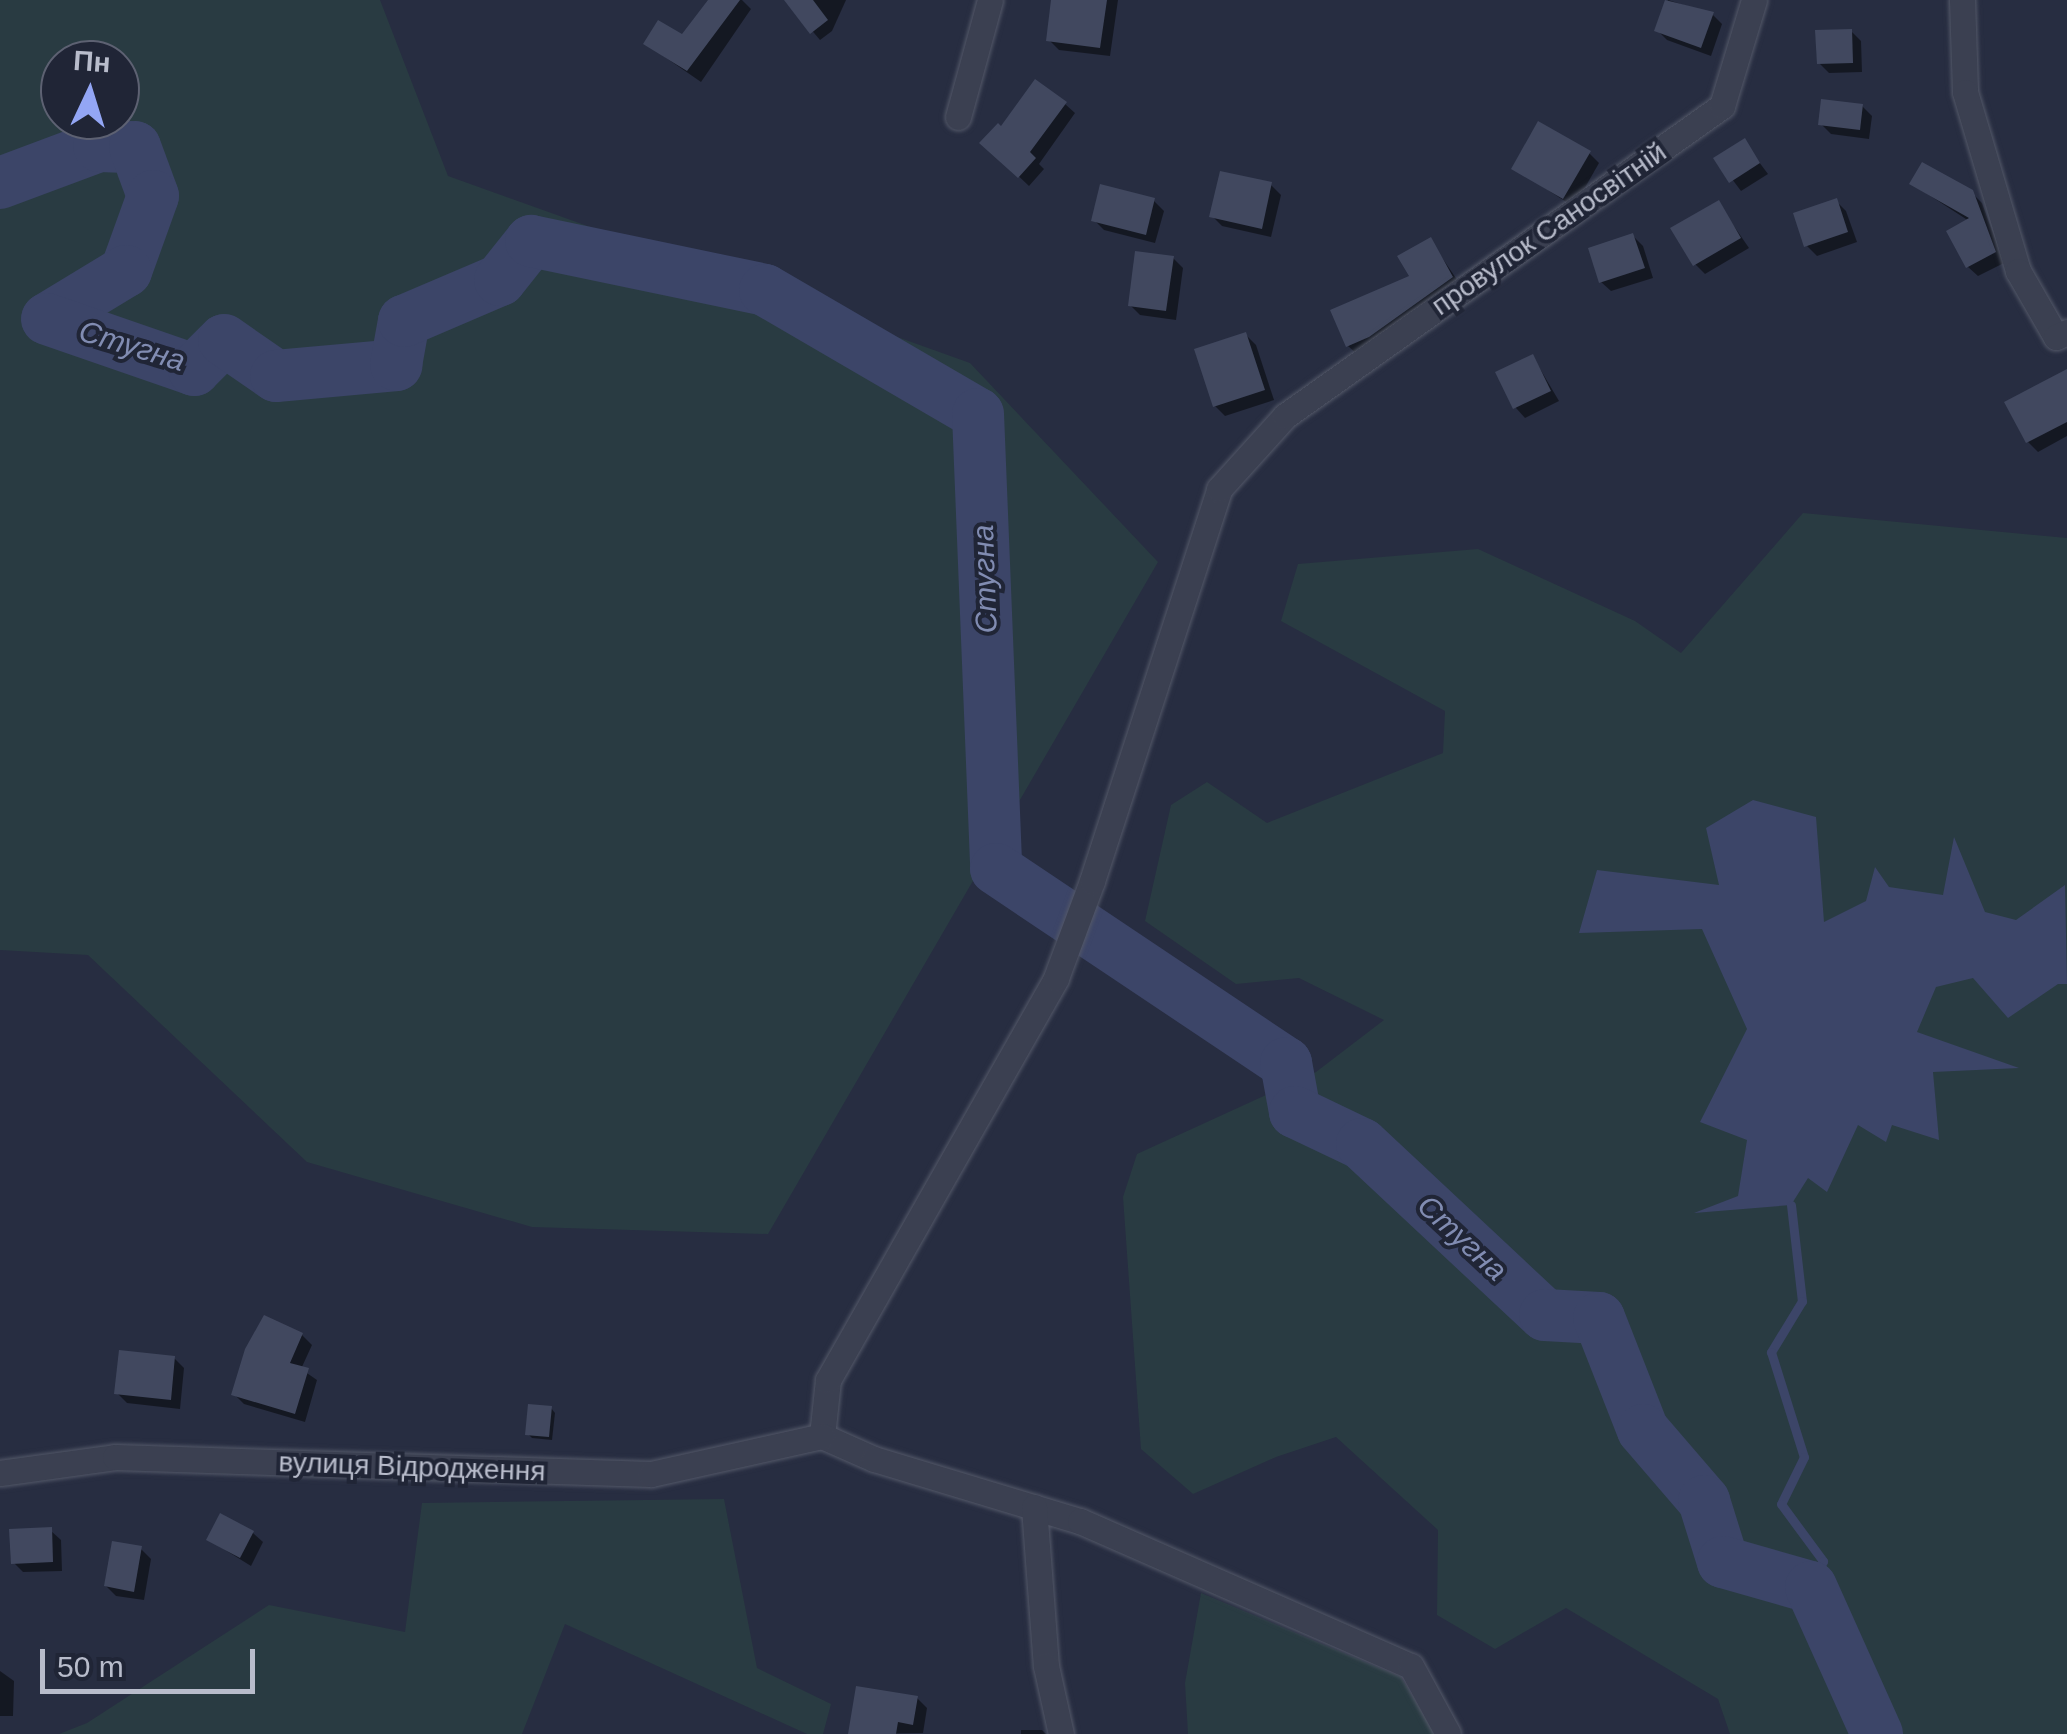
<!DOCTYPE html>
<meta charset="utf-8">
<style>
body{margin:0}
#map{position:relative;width:2067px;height:1734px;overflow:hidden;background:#272d41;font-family:Helvetica,sans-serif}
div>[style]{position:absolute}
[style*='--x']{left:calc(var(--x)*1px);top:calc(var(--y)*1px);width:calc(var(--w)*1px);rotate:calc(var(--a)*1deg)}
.green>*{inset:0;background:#293b42}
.water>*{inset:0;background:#3c4568}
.shadow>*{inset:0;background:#0007}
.stream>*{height:9px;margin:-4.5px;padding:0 4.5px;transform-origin:4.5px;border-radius:4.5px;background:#3c4568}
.river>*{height:52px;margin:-26px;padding:0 26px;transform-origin:26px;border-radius:26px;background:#3c4568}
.building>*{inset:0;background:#41485f}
.roads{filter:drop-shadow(0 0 2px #535868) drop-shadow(0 0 2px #535868)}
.minor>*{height:25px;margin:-12.5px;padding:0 12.5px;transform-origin:12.5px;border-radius:12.5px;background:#3b4051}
span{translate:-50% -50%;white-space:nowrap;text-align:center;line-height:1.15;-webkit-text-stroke:8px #202536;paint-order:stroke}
.street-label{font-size:28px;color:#b8bccb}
.water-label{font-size:30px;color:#818cb2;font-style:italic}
.north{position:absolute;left:40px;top:40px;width:100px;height:100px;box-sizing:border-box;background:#202536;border:2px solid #5d6172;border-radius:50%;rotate:4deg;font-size:28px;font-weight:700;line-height:40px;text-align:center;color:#b8bccb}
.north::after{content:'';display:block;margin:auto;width:35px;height:45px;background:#93a6f5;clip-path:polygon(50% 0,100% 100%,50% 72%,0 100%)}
.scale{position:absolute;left:40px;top:1649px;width:215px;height:45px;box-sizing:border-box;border:5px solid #b8bccb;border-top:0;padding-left:12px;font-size:30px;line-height:35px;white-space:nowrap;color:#b8bccb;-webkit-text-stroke:8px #202536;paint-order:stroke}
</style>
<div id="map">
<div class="green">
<i style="clip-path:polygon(evenodd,0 0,380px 0,448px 176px,970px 363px,1158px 562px,768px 1234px,532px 1227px,307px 1162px,88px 955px,0 950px,0 0,60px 60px,120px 60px,120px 120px,60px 120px,60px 60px)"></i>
<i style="clip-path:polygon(1803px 513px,2067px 538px,2067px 1734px,1730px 1734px,1718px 1699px,1566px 1608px,1495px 1649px,1437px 1615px,1438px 1530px,1336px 1437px,1276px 1457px,1193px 1494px,1141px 1449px,1123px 1197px,1137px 1154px,1316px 1072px,1384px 1020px,1299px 978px,1236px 984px,1145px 921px,1171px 805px,1207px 782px,1267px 823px,1443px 753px,1445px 711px,1281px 621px,1298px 564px,1478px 549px,1635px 621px,1681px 653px)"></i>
<i style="clip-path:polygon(724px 1499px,757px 1668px,831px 1704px,823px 1734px,807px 1734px,565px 1624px,522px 1734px,59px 1734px,87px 1723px,269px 1605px,405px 1632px,422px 1503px)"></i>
<i style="clip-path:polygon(1201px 1593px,1401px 1677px,1435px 1734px,1188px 1734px,1185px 1683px)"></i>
</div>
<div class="water">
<i style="clip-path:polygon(1753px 800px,1816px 817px,1824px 922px,1866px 901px,1875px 867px,1889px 887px,1943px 895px,1954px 837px,1985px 912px,2016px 920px,2065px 885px,2067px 984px,2058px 984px,2008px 1018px,1973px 978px,1936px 987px,1917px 1032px,2019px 1068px,1933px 1072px,1939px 1140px,1892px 1125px,1886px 1142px,1858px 1125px,1827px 1192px,1808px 1178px,1791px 1205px,1694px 1213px,1738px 1196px,1747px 1140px,1700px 1122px,1747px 1029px,1702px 929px,1579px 933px,1597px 870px,1719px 885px,1706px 828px)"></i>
</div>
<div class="shadow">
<i style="clip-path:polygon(711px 0,742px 0,751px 9px,701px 82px,646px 44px,682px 37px)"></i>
<i style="clip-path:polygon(786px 0,846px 0,832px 31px,820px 40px)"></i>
<i style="clip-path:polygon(1054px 0,1118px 0,1110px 56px,1059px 50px,1049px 40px)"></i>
<i style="clip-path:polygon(1668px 0,1712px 14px,1722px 24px,1711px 56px,1667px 40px,1657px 30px)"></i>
<i style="clip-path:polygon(1851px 31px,1861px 41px,1862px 72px,1829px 73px,1819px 63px)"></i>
<i style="clip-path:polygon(1065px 104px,1075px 113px,1039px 164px,1044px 169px,1029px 186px,993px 152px,1002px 130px)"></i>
<i style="clip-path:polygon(1862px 106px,1872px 116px,1869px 139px,1831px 134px,1821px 124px)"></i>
<i style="clip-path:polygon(1744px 142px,1768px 174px,1741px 191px,1717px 159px)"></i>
<i style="clip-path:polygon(1589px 153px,1599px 163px,1574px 207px,1514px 168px)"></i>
<i style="clip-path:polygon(1912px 184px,1971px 192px,1982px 203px,2004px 263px,1978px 276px,1968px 267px,1969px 221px)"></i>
<i style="clip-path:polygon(1271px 185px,1281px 195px,1271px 237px,1222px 226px,1212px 216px)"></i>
<i style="clip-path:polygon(1154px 201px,1164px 211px,1155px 243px,1104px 230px,1094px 220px)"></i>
<i style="clip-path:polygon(1836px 201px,1846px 211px,1857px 242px,1817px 256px,1807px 246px)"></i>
<i style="clip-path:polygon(1718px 203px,1749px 248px,1705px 274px,1695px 264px)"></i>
<i style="clip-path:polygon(1633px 236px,1643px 246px,1653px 278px,1611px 291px,1601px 282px)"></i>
<i style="clip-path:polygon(1430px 240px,1462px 287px,1358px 355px,1348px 346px,1412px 277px)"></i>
<i style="clip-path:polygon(1173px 258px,1183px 268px,1176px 320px,1140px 315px,1130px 305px)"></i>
<i style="clip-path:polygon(1246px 335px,1256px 345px,1274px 400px,1225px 416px,1215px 406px)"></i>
<i style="clip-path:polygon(1533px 357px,1559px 401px,1525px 418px,1516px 408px)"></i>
<i style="clip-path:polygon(2067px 372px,2067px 436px,2038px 452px,2028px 442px)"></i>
<i style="clip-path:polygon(302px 1335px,312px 1345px,301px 1369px,317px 1380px,305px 1422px,244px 1404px,234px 1394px)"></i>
<i style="clip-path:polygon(174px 1358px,184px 1368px,180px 1409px,127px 1403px,117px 1393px)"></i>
<i style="clip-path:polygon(551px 1408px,555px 1413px,552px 1440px,532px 1438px,528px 1434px)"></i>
<i style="clip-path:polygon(50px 1530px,61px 1540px,62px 1571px,23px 1572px,13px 1562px)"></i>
<i style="clip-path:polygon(253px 1533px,263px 1542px,251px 1566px,209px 1540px)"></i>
<i style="clip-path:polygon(141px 1549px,151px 1559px,144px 1600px,116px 1596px,106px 1586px)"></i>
<i style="clip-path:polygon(0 1671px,14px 1681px,13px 1716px,0 1716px)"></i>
<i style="clip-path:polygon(917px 1698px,927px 1708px,923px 1733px,851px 1734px)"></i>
<i style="clip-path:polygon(1021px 1730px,1042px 1730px,1046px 1734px,1021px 1734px)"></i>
</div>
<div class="stream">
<i style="--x:1791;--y:1205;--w:97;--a:83.5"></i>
<i style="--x:1802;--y:1301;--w:60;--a:121.3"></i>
<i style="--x:1771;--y:1352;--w:110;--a:72.6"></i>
<i style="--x:1804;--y:1457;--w:52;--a:116.1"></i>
<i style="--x:1781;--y:1504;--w:71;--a:53.6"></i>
<i style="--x:1823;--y:1561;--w:29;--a:115"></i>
</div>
<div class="river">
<i style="--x:0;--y:183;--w:106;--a:-20.5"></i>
<i style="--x:99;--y:146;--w:36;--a:2"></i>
<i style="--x:135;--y:147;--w:52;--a:69.8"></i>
<i style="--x:153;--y:196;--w:80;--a:109.8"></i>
<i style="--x:126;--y:271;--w:92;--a:148.7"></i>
<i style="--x:47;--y:319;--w:156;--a:19.1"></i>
<i style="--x:194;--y:370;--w:42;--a:-45"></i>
<i style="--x:224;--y:340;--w:63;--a:34.7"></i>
<i style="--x:276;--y:376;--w:121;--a:-5.2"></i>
<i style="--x:396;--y:365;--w:45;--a:-79.7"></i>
<i style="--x:404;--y:321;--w:104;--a:-23.1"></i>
<i style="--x:500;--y:280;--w:50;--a:-51.5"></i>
<i style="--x:531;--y:241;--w:239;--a:11.8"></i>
<i style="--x:765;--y:290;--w:246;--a:30.2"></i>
<i style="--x:978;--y:414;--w:455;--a:87.7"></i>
<i style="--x:996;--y:869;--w:349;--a:33.8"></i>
<i style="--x:1286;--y:1063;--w:50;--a:79.6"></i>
<i style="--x:1295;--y:1112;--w:74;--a:25.5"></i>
<i style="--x:1362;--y:1144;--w:250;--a:43.1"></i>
<i style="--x:1545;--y:1315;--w:54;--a:3.2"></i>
<i style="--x:1599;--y:1318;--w:120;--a:68.6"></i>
<i style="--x:1643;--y:1430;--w:94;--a:49.3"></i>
<i style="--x:1704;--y:1501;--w:64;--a:72.7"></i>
<i style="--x:1723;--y:1562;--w:91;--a:15.9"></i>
<i style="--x:1811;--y:1587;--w:161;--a:65.8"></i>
</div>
<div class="building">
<i style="clip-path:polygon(708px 0,740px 0,687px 71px,643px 44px,658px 20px,682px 34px)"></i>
<i style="clip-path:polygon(784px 0,813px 0,828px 20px,810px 34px)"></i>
<i style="clip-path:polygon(1051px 0,1107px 0,1100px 48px,1046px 41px)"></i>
<i style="clip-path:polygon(1665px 0,1714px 12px,1701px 48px,1654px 31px)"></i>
<i style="clip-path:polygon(1852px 29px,1853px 63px,1817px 64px,1815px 30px)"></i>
<i style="clip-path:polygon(1035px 79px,1067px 102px,1030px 152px,1036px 158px,1018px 178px,979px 143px,998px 123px,1001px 126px)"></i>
<i style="clip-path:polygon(1821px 99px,1863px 104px,1860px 130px,1818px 125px)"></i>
<i style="clip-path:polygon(1538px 121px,1591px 151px,1563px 199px,1511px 169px)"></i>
<i style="clip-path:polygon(1745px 138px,1760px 163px,1729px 183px,1713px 158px)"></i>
<i style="clip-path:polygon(1922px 162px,1973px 190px,1996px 252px,1966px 268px,1946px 231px,1969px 218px,1909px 184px)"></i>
<i style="clip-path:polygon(1220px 171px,1272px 182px,1262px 229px,1209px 217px)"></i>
<i style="clip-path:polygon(1100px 184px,1155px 198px,1146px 235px,1091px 221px)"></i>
<i style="clip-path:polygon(1837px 198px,1848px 232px,1804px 247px,1793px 213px)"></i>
<i style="clip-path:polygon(1719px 200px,1741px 238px,1693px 266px,1670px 228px)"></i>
<i style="clip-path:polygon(1633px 233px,1645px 268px,1599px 283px,1588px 248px)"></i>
<i style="clip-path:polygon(1431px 237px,1453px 277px,1369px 337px,1346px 347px,1330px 310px,1409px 276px,1397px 256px)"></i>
<i style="clip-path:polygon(1135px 251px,1174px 256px,1166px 311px,1128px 306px)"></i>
<i style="clip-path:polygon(1246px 332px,1265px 390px,1213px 407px,1194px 349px)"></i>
<i style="clip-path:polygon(1533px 354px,1551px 391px,1513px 409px,1495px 372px)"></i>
<i style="clip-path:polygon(2067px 369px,2067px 422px,2026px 443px,2004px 402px)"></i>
<i style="clip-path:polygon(264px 1315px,303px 1333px,290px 1363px,309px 1368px,295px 1414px,231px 1395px,245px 1349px)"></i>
<i style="clip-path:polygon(119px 1350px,175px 1356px,171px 1400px,114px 1394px)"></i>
<i style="clip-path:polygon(528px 1404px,552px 1406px,549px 1437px,525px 1435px)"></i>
<i style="clip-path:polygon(220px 1513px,254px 1531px,240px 1558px,206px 1540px)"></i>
<i style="clip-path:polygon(52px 1527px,53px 1562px,11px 1564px,9px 1529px)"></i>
<i style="clip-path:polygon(112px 1541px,142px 1546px,134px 1592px,104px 1586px)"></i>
<i style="clip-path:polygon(856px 1686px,918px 1696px,913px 1725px,898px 1722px,896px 1734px,848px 1734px)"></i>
</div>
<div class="roads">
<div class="minor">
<i style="--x:1962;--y:0;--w:92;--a:88.1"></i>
<i style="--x:1965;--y:92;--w:187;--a:73.5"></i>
<i style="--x:2018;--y:271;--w:76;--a:60.1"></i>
<i style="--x:2056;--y:337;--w:12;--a:-24"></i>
<i style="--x:958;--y:117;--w:121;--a:-74.7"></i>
<i style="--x:822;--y:1436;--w:56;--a:-83.9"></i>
<i style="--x:828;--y:1380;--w:462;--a:-60.4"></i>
<i style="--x:1056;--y:978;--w:103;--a:-69.6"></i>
<i style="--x:1092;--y:881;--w:412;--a:-72"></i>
<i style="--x:1219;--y:489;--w:98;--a:-47.9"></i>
<i style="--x:1285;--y:416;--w:536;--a:-35.35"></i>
<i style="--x:1722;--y:106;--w:111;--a:-73.2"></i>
<i style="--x:822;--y:1436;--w:57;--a:23.9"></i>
<i style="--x:874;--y:1459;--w:215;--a:16.8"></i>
<i style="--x:1080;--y:1521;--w:361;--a:23.7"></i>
<i style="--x:1411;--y:1666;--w:77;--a:61.4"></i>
<i style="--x:0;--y:1473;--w:116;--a:-7.9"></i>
<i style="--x:115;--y:1457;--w:536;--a:1.82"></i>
<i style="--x:651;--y:1474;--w:175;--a:-12.5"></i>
<i style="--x:1034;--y:1507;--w:159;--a:85.7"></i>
<i style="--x:1046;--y:1666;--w:70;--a:77.6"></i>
</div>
</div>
<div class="street-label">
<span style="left:1549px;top:229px;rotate:-35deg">провулок Саносвітній</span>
<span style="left:412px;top:1467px;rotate:2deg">вулиця Відродження</span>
</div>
<div class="water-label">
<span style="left:132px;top:346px;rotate:17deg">Стугна</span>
<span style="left:985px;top:579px;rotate:-92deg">Стугна</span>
<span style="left:1462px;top:1238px;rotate:43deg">Стугна</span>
</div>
<div class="north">Пн</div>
<div class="scale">50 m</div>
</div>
